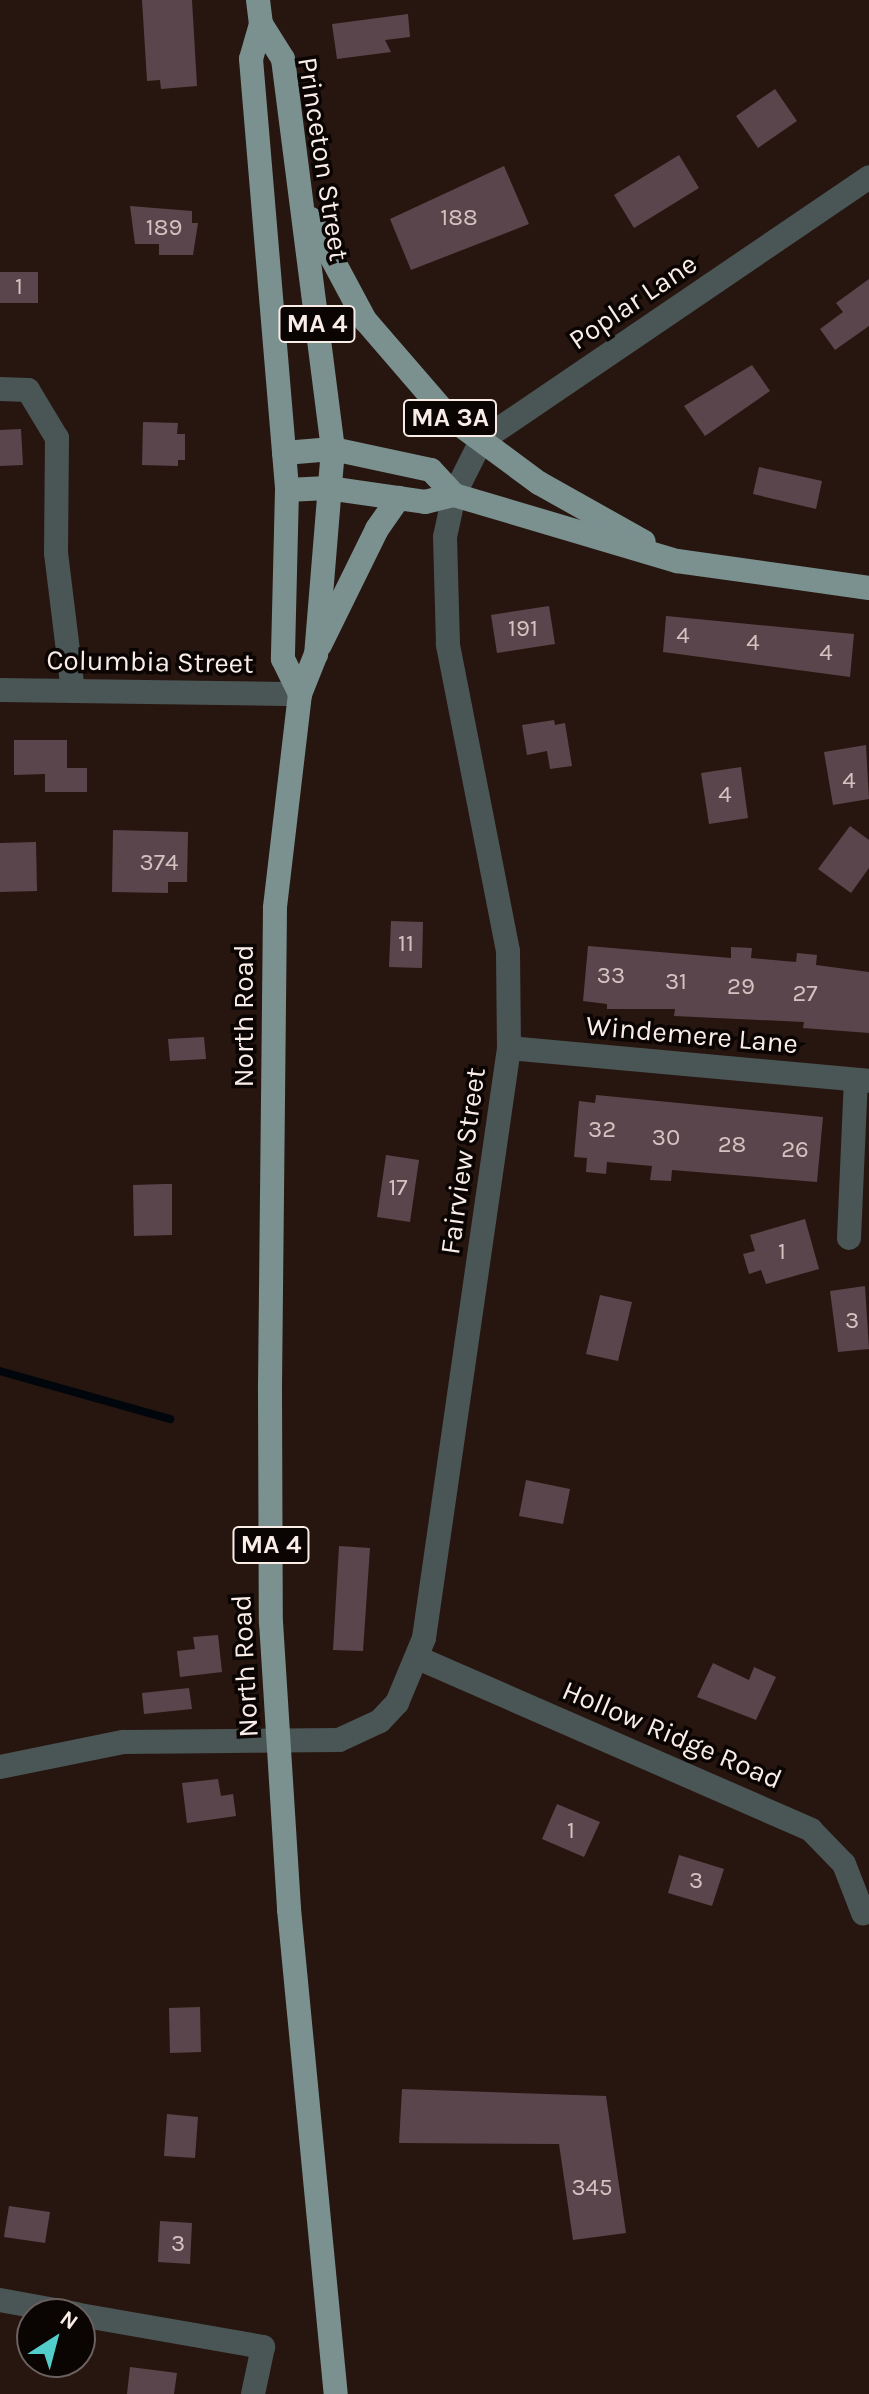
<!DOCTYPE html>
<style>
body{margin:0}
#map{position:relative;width:869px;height:2394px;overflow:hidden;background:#27160f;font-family:Karla,sans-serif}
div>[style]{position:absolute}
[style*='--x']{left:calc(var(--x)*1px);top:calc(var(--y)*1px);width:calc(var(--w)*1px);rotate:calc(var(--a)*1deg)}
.stream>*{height:8px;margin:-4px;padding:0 4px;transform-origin:4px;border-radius:4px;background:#00060b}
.building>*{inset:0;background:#5a454c}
.minor>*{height:24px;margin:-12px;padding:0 12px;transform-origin:12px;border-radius:12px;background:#4a5555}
.major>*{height:24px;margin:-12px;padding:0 12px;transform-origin:12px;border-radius:12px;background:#7a9190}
span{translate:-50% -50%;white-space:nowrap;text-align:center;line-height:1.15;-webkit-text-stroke:7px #0a0403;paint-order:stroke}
.number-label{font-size:24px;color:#d2c3c1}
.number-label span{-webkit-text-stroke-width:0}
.shield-label span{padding:2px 6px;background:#0a0403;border:2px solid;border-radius:6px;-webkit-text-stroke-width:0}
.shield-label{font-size:26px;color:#faede8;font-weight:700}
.street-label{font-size:28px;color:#faede8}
.north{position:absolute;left:16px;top:2298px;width:80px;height:80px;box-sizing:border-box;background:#0a0403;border:2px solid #6a615f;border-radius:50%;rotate:36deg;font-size:22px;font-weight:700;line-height:32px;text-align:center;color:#faede8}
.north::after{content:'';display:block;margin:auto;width:28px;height:36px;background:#52cdcc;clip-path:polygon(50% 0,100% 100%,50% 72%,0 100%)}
</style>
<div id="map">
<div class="stream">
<i style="--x:0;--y:1371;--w:177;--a:15.8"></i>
</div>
<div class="building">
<i style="clip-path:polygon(142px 0,192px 0,197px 86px,161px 89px,160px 80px,147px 81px)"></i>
<i style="clip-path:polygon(408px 14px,410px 37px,385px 40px,391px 52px,337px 59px,332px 24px)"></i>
<i style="clip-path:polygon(775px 89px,797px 121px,758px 148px,736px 116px)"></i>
<i style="clip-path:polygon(679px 155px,699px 188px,634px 228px,614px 195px)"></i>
<i style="clip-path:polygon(504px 166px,529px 224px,411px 270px,390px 219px)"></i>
<i style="clip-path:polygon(130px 206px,192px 211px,192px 223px,198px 223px,193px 255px,159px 255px,159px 244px,135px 244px)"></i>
<i style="clip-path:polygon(0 272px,38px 272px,38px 303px,0 303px)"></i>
<i style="clip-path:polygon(869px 279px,869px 326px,835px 350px,820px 329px,843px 312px,836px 303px)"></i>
<i style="clip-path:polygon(752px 365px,770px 391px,705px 436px,684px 406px)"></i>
<i style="clip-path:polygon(143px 422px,178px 423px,177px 434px,185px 434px,185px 460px,178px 460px,178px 466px,142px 465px)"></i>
<i style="clip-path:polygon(21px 429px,23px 465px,0 466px,0 430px)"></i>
<i style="clip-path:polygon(759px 467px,822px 481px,816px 509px,753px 494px)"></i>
<i style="clip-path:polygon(549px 606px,555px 644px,497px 653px,491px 615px)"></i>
<i style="clip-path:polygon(666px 616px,854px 634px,850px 677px,663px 652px)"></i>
<i style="clip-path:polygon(554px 720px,555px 725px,565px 723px,572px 766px,550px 769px,547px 751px,527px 755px,522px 725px)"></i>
<i style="clip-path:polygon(14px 740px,67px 740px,67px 768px,87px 768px,87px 792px,45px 792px,45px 774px,14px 775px)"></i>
<i style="clip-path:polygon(866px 745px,869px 799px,833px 805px,824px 752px)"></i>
<i style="clip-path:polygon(741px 767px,748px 818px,709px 824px,701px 773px)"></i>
<i style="clip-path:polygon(850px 826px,869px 840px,869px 868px,851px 893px,818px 869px)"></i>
<i style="clip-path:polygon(113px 830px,188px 832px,187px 882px,168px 882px,168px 893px,112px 892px)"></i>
<i style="clip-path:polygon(36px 842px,37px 891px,0 892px,0 843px)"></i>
<i style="clip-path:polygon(391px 921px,423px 922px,422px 968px,389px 967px)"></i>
<i style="clip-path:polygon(588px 946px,731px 958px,731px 947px,752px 948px,751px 958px,796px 962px,797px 953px,817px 955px,816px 965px,869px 972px,869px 1033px,803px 1028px,804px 1022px,674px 1016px,675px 1009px,607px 1009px,607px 1004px,583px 1001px)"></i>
<i style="clip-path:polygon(204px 1037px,206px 1059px,170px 1061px,168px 1039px)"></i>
<i style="clip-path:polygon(596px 1095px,823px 1117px,817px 1182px,672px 1170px,671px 1181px,650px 1180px,652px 1166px,607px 1162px,606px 1174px,586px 1172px,587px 1158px,574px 1157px,579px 1101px,595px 1103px)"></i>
<i style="clip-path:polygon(386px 1155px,419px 1160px,410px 1222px,377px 1217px)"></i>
<i style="clip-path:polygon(164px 1184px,172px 1184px,172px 1235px,134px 1236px,133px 1185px)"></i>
<i style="clip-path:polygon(805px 1219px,819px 1269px,766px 1284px,761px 1270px,749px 1274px,743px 1254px,755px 1251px,750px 1235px)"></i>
<i style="clip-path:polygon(865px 1286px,869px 1349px,838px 1352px,830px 1291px)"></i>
<i style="clip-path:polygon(600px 1295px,632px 1302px,618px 1361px,586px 1354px)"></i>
<i style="clip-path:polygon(526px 1480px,570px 1489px,563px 1524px,519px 1516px)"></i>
<i style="clip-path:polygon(339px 1546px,370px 1548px,363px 1651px,333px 1650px)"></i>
<i style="clip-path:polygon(218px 1635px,222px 1672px,180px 1677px,177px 1651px,195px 1649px,193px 1637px)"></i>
<i style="clip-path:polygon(713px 1663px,749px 1680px,754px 1667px,776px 1677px,756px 1720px,697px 1697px)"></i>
<i style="clip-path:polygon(189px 1688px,192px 1709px,144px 1714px,142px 1693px)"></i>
<i style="clip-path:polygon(218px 1779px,221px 1796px,233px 1794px,236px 1816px,187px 1823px,182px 1783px)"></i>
<i style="clip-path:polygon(557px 1804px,600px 1822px,584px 1857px,542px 1839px)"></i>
<i style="clip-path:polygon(679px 1855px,724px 1869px,712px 1906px,668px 1893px)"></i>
<i style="clip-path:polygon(200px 2007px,201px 2052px,170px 2053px,169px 2008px)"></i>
<i style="clip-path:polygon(402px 2089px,606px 2096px,626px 2233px,573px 2240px,559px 2144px,399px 2143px)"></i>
<i style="clip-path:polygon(167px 2114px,198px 2117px,195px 2158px,164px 2156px)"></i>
<i style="clip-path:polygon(9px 2206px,50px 2212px,45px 2243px,4px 2237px)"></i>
<i style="clip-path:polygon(160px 2221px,192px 2223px,190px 2264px,158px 2262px)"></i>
<i style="clip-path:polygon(130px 2367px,177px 2373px,174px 2394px,127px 2394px)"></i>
</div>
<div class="minor">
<i style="--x:0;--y:389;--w:28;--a:2"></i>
<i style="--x:28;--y:390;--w:56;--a:58.9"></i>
<i style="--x:57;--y:438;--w:115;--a:90.5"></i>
<i style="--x:56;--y:553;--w:139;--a:83"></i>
<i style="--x:0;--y:690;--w:300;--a:0.8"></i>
<i style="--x:509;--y:1048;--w:362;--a:5.2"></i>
<i style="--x:849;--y:1238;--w:158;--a:-87.5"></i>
<i style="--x:418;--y:1658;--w:429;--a:23.6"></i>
<i style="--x:811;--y:1830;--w:47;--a:45.9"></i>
<i style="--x:844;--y:1864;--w:53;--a:68.8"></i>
<i style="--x:0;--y:1767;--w:126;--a:-11.5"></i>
<i style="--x:123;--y:1742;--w:216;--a:-0.5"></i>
<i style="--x:339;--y:1740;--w:45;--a:-24.9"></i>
<i style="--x:380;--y:1721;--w:25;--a:-47"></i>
<i style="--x:397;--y:1703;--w:70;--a:-67.4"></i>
<i style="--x:424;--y:1638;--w:596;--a:-81.8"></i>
<i style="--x:509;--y:1048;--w:97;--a:-90.6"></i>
<i style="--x:508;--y:951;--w:313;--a:-101.1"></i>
<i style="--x:448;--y:644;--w:107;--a:-91.6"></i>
<i style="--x:445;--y:537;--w:43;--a:-77.9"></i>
<i style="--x:454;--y:495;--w:60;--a:-63.4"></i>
<i style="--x:481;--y:441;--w:469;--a:-34.2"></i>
<i style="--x:0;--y:2300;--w:78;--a:10.3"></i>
<i style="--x:80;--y:2315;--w:186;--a:9.9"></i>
<i style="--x:263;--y:2347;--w:48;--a:102"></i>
</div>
<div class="major">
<i style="--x:258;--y:0;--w:24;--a:83"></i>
<i style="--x:261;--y:24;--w:36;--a:106"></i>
<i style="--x:251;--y:59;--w:433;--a:85.2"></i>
<i style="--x:287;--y:490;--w:169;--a:91.4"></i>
<i style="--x:283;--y:659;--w:39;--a:64"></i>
<i style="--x:261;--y:24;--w:41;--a:57.8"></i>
<i style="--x:283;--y:59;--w:393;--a:82.7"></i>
<i style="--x:333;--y:449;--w:206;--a:94.7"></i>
<i style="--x:316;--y:654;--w:43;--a:111.8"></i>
<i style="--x:300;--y:694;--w:215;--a:96.7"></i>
<i style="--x:275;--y:908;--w:483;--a:90.6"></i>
<i style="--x:270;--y:1391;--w:231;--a:89.8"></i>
<i style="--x:271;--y:1622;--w:288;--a:86.4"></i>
<i style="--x:289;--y:1909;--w:487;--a:84.5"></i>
<i style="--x:311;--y:219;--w:115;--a:61.9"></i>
<i style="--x:365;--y:320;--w:127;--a:49.2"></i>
<i style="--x:448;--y:416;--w:113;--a:36.4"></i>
<i style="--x:539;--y:483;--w:120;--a:29.3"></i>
<i style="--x:284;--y:453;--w:49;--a:-4.7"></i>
<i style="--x:333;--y:449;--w:100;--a:12.1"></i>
<i style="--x:431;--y:470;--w:34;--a:47"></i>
<i style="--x:454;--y:495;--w:233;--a:16.5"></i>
<i style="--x:677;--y:561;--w:194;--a:8"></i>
<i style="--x:287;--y:490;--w:41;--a:-2.8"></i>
<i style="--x:328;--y:488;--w:98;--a:8.2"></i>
<i style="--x:425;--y:502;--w:30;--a:-14"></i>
<i style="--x:320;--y:645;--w:129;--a:-63.8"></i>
<i style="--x:377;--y:529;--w:38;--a:-55"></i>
</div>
<div class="number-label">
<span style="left:459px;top:218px">188</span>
<span style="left:164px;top:228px">189</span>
<span style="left:19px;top:287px">1</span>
<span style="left:523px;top:629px">191</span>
<span style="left:683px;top:636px">4</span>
<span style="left:753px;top:643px">4</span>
<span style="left:826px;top:653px">4</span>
<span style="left:849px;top:781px">4</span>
<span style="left:725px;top:795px">4</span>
<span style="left:159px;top:863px">374</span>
<span style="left:406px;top:944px">11</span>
<span style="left:611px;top:976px">33</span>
<span style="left:676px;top:982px">31</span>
<span style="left:741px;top:987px">29</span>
<span style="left:805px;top:994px">27</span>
<span style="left:602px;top:1130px">32</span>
<span style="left:666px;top:1138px">30</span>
<span style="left:732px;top:1145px">28</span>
<span style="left:795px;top:1150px">26</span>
<span style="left:398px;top:1188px">17</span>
<span style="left:782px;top:1252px">1</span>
<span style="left:852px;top:1321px">3</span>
<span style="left:571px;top:1831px">1</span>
<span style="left:696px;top:1881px">3</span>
<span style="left:592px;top:2188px">345</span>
<span style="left:178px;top:2244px">3</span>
</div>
<div class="shield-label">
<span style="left:317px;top:324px">MA 4</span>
<span style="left:450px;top:418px">MA 3A</span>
<span style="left:271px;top:1545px">MA 4</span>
</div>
<div class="street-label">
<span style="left:323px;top:159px;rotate:81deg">Princeton Street</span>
<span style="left:633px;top:302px;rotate:-34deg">Poplar Lane</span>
<span style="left:150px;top:662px;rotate:1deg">Columbia Street</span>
<span style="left:244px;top:1016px;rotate:-90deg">North Road</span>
<span style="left:692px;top:1035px;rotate:5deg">Windemere Lane</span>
<span style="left:463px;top:1161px;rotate:-82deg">Fairview Street</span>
<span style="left:245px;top:1666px;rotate:-93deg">North Road</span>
<span style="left:672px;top:1735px;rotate:23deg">Hollow Ridge Road</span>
</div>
<div class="north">N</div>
</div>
